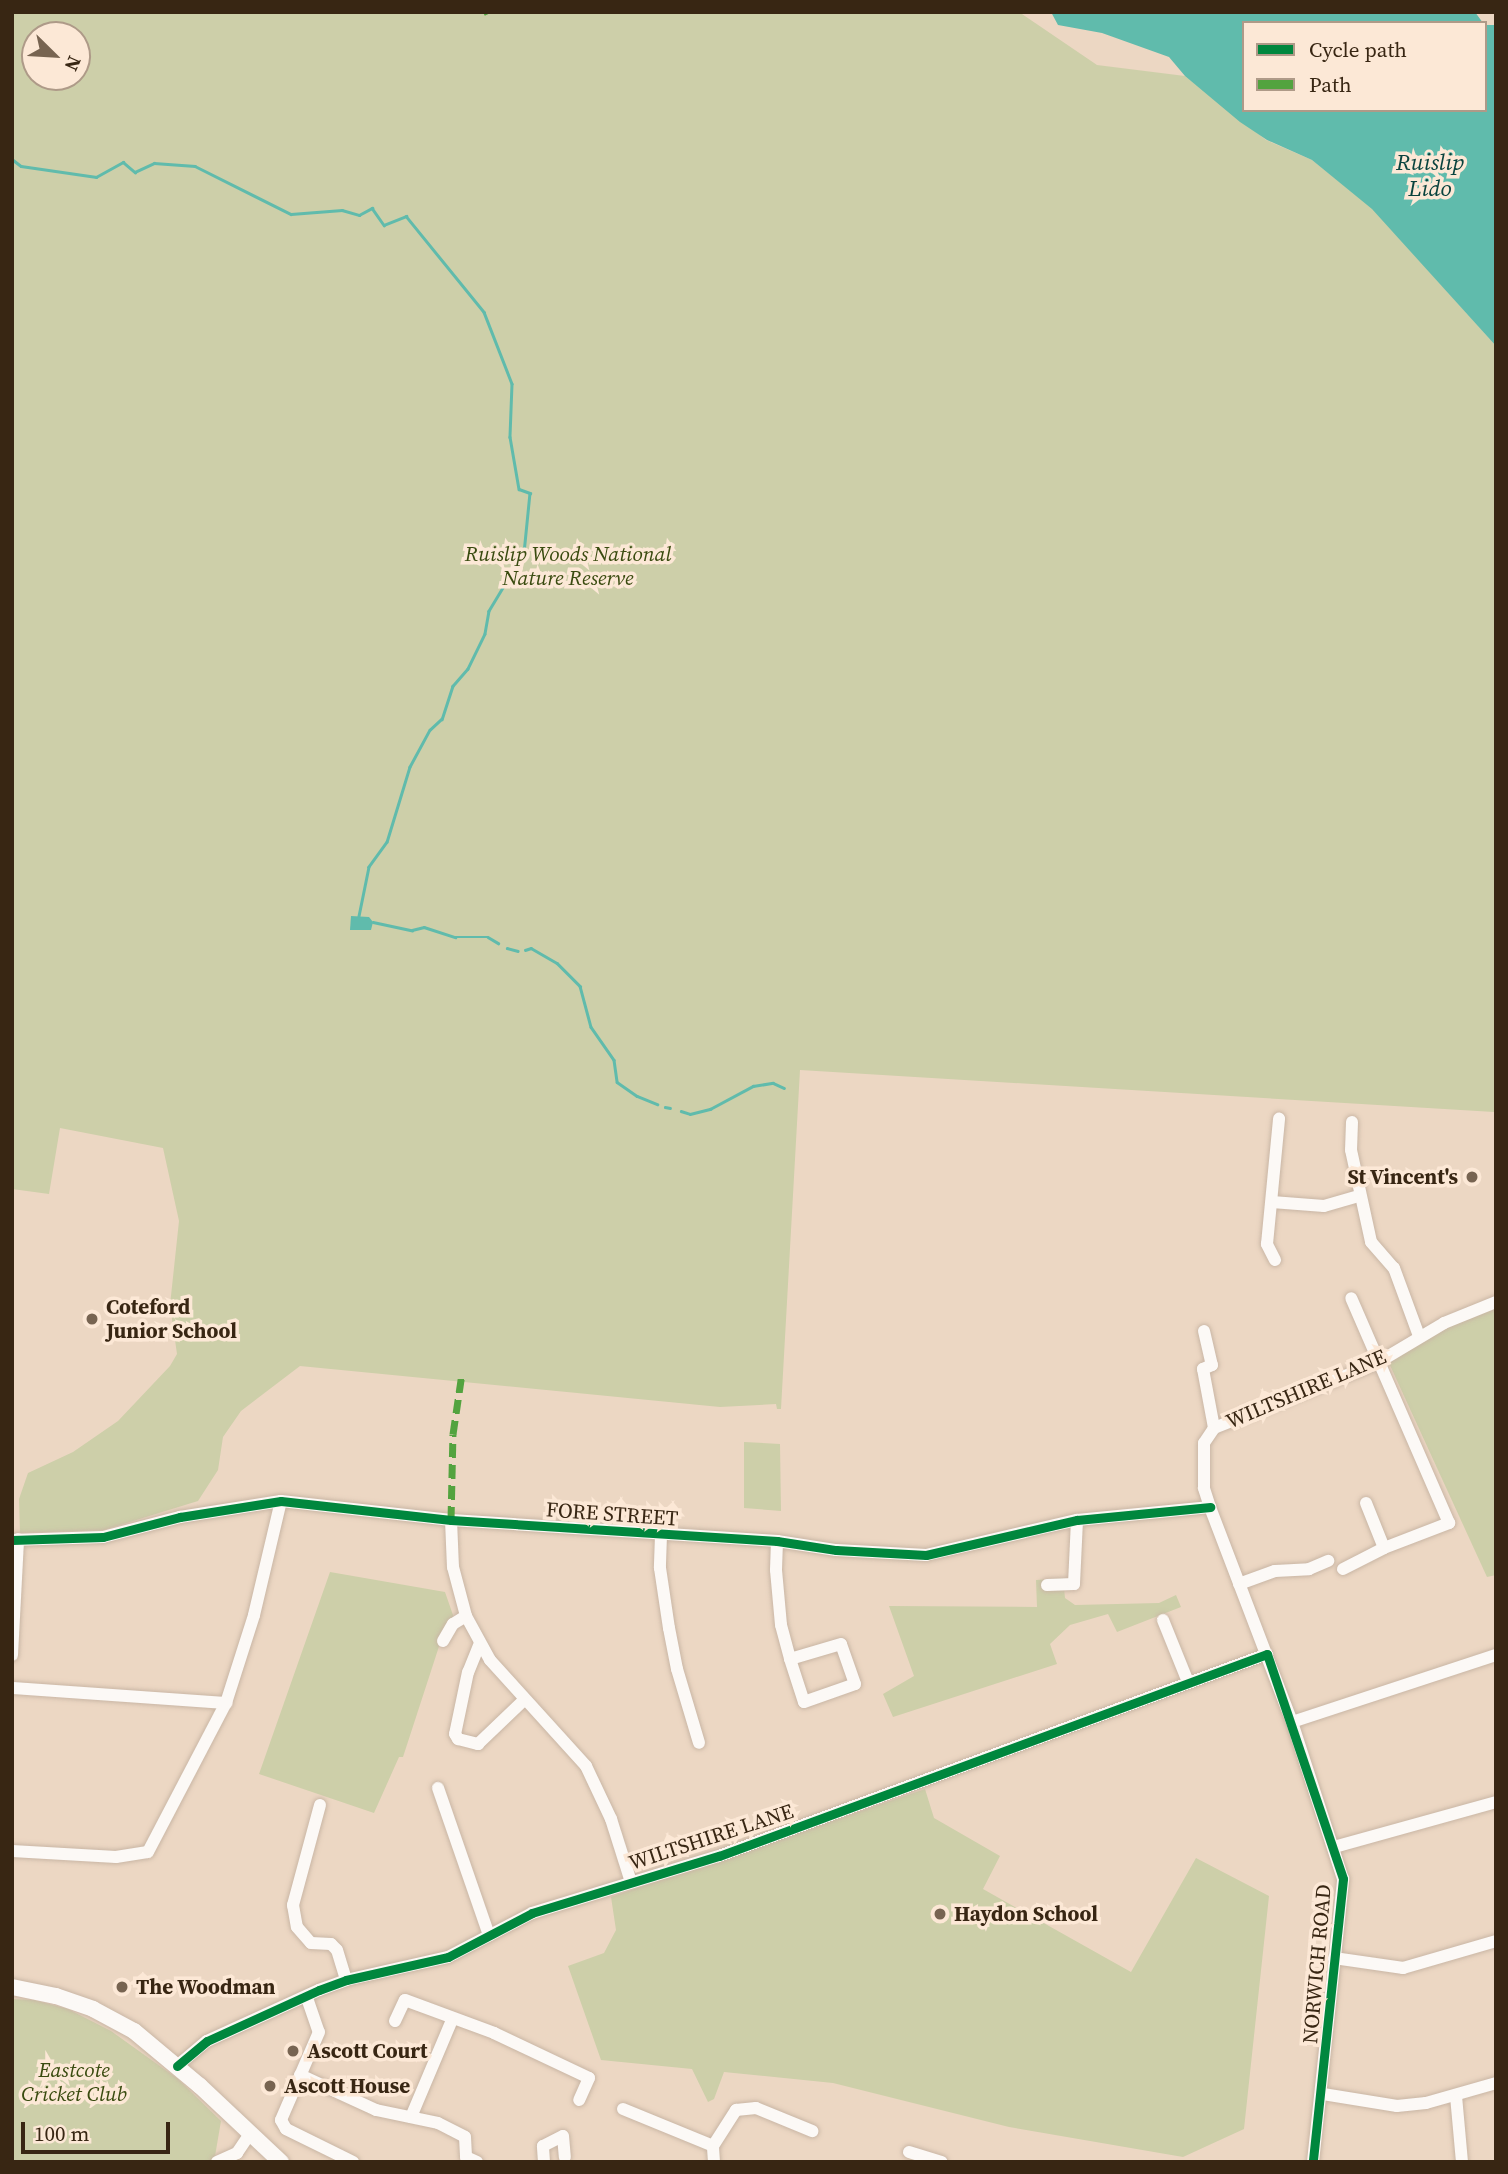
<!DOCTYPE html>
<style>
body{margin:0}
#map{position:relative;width:1508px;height:2174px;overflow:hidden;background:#ecd7c3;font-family:"Source Serif 4",serif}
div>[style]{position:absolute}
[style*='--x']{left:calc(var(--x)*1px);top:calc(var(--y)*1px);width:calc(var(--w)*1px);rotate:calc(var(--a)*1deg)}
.green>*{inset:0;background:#cdcfa9}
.water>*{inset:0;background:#60bbac}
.stream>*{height:2.5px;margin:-1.25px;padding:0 1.25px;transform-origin:1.25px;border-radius:1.25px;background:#60bbac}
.roads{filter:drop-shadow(0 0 2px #c9b6a5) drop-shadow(0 0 2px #c9b6a5)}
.street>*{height:12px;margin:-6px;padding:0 6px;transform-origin:6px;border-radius:6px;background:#fcf9f6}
.secondary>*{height:16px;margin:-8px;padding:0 8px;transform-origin:8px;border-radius:8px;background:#fcf9f6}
.quiet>*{height:7px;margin-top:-3.5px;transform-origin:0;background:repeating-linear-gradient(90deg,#53a33f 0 14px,transparent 0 21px)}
.cycleway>*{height:9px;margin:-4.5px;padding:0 4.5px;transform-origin:4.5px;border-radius:4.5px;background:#00873e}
.dots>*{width:19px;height:19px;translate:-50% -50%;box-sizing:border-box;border:4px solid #fce8d6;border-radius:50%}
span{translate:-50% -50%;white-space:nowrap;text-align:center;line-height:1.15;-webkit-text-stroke:7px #fce8d6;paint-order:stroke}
.park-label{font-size:21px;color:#394b0f;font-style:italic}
.poi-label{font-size:21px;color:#382613;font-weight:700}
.right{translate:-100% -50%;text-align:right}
.left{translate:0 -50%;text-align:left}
.street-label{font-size:21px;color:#382613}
.water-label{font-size:23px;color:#09433e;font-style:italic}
.frame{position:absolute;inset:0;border:14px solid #382613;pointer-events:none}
.legend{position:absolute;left:1242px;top:21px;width:245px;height:91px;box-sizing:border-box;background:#fce8d6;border:2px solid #ae9a88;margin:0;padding:9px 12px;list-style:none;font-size:21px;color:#382613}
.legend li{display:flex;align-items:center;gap:14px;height:35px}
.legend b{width:35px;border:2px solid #ae9a88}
.north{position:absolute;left:21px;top:21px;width:70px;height:70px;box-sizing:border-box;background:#fce8d6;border:2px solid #ae9a88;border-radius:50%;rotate:114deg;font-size:19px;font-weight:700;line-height:28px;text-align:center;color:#382613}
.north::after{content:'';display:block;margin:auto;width:24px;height:32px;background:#776451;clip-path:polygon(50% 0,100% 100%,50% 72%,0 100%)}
.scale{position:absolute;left:21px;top:2122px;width:149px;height:32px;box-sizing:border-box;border:4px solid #382613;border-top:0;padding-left:9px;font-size:21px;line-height:24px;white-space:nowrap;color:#382613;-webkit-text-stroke:5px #fce8d6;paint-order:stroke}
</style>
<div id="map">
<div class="green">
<i style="clip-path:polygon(evenodd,12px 12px,1019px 12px,1097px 65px,1185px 76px,1266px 140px,1312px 160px,1372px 208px,1496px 346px,1496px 1116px,1494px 1112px,800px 1070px,781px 1409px,777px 1409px,776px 1404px,720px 1407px,300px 1366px,241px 1411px,223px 1437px,218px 1470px,198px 1501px,104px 1530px,20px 1533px,19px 1499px,28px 1473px,73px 1452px,118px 1421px,170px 1366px,177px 1354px,170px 1305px,179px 1221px,163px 1148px,60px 1128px,49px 1194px,12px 1189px,12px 12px,35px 35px,77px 35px,77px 77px,35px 77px,35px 35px)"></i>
<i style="clip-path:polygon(1496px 1308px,1496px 1575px,1487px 1577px,1388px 1361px,1419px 1336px)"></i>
<i style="clip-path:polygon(744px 1442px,780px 1444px,781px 1511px,744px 1508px)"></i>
<i style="clip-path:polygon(330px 1572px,445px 1592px,454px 1618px,445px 1628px,403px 1757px,399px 1757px,374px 1813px,259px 1774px)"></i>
<i style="clip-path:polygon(1063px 1578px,1065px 1598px,1075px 1605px,1159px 1603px,1176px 1595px,1181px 1607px,1117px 1632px,1108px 1614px,1070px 1625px,1050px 1644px,1057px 1664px,893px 1717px,883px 1694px,914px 1676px,889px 1606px,1037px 1607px,1036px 1580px)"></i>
<i style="clip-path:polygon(925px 1789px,934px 1818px,1000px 1856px,983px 1889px,1131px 1972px,1196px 1858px,1269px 1896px,1244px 2129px,1183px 2157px,1009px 2127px,833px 2083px,724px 2072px,714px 2099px,708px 2102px,692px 2069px,601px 2060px,568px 1966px,604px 1953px,616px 1930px,611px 1897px)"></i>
<i style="clip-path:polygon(12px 1999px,34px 2000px,68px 2009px,111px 2031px,178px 2079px,221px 2121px,214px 2162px,12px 2162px)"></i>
</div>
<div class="water">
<i style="clip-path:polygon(1051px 12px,1475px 12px,1483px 23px,1244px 23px,1244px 110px,1485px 110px,1485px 25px,1496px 25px,1496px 346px,1372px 209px,1312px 160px,1267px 140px,1240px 122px,1185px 76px,1169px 57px,1102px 33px,1058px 25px)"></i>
<i style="clip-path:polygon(351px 916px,369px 917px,373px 922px,371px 930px,350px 930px)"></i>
</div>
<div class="stream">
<i style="--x:12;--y:159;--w:11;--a:38"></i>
<i style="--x:21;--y:166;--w:76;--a:8.3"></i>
<i style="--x:96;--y:177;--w:31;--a:-29"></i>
<i style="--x:123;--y:162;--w:16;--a:40"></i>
<i style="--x:135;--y:172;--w:21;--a:-25"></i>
<i style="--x:154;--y:163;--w:41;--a:4.2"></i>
<i style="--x:195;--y:166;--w:107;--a:26.6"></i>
<i style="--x:291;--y:214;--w:51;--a:-4.5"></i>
<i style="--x:342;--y:210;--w:18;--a:16"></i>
<i style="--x:359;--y:215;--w:15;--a:-28"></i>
<i style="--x:372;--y:208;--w:21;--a:55"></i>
<i style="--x:384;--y:225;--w:24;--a:-22"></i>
<i style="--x:406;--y:216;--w:124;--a:50.9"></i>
<i style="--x:484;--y:312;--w:77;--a:68.7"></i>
<i style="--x:512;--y:384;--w:53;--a:92.2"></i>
<i style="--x:510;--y:437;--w:53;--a:80.2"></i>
<i style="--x:519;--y:489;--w:12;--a:20"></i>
<i style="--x:530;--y:493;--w:60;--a:95.7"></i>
<i style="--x:524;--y:553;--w:68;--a:121.1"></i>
<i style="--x:489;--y:611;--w:23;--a:100"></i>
<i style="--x:485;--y:634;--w:39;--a:116"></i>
<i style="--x:468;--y:669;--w:23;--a:131"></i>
<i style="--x:453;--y:686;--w:35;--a:108"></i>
<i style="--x:442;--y:719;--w:16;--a:137"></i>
<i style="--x:430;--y:730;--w:42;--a:118.4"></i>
<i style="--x:410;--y:767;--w:78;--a:107"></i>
<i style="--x:387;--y:842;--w:31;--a:126"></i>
<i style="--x:369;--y:867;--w:50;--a:101.5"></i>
<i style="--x:373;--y:922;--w:40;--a:12"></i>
<i style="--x:412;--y:930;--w:12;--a:-14"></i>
<i style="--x:424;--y:927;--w:33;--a:18"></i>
<i style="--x:455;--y:937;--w:33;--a:0"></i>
<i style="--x:488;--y:937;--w:12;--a:31"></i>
<i style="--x:507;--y:948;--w:11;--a:15"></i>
<i style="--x:525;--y:950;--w:6;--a:-18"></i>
<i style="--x:531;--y:948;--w:30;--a:30"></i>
<i style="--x:557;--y:963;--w:33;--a:45"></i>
<i style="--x:580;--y:986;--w:42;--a:75"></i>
<i style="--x:591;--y:1027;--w:40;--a:55.1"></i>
<i style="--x:614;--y:1060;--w:22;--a:82"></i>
<i style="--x:617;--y:1082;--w:24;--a:35"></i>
<i style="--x:637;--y:1096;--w:22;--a:22"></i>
<i style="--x:665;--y:1107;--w:5;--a:11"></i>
<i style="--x:681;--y:1111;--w:9;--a:18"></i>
<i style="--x:690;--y:1114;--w:21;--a:-14"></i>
<i style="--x:710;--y:1109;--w:49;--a:-28.1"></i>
<i style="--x:753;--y:1086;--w:20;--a:-9"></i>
<i style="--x:773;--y:1083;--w:12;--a:24"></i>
</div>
<div class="roads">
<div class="street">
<i style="--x:1352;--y:1122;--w:28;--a:92"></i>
<i style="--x:1351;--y:1150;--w:94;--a:77.7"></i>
<i style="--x:1371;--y:1242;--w:35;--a:49"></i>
<i style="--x:1394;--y:1268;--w:72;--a:69.8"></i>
<i style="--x:1272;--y:1202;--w:52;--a:4.4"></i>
<i style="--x:1324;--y:1206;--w:36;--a:-16"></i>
<i style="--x:1275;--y:1260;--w:18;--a:-117"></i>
<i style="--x:1267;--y:1244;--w:126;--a:-84.5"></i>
<i style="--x:1204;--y:1331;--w:35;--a:77"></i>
<i style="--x:1212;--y:1365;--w:10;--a:156"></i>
<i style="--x:1203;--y:1369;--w:60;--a:79.4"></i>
<i style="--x:1366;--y:1503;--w:48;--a:68.2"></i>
<i style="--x:451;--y:1520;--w:47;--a:87.6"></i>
<i style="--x:453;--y:1567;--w:51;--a:75.1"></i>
<i style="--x:466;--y:1616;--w:50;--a:61.4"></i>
<i style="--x:490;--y:1660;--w:143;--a:47.8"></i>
<i style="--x:586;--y:1766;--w:59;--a:64.7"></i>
<i style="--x:611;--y:1819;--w:66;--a:72.4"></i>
<i style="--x:661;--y:1535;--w:33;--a:92"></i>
<i style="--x:660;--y:1568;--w:61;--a:81.5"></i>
<i style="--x:669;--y:1628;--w:42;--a:79"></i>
<i style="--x:677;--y:1669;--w:77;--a:73.4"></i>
<i style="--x:12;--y:1540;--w:91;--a:-1.9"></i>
<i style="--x:103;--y:1537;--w:80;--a:-14.6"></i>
<i style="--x:180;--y:1517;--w:102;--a:-9"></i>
<i style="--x:281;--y:1501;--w:171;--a:6.4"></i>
<i style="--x:451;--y:1520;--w:327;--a:3.7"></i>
<i style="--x:777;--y:1541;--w:60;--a:8.7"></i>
<i style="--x:836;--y:1550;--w:90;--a:3.2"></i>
<i style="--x:926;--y:1555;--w:155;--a:-13.1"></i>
<i style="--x:1077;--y:1520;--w:134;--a:-5.6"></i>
<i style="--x:777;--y:1541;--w:29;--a:92"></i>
<i style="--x:776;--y:1570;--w:55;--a:84.8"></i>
<i style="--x:781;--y:1625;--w:35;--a:75"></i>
<i style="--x:790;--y:1659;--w:45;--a:72"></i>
<i style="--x:804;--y:1702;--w:54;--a:-19.4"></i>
<i style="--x:855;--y:1684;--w:42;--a:-109.3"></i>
<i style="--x:841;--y:1644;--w:53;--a:163.6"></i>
<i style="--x:1343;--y:1569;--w:46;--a:-27.1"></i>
<i style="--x:1384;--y:1548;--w:70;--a:-21"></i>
<i style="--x:1449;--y:1523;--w:245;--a:-113.5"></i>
<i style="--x:1239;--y:1584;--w:38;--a:-20"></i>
<i style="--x:1275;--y:1571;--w:34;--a:-3"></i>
<i style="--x:1309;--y:1569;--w:21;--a:-23"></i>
<i style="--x:1047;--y:1585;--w:27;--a:-2"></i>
<i style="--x:1074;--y:1584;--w:64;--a:-87.3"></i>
<i style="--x:1163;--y:1620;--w:67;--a:68"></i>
<i style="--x:443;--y:1641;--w:20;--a:-60"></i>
<i style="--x:453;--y:1624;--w:15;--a:-32"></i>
<i style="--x:480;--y:1643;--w:31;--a:112"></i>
<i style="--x:468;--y:1672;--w:63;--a:101.8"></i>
<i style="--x:455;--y:1734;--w:6;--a:59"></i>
<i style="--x:458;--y:1739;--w:21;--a:14"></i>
<i style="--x:478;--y:1744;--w:64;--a:-43.7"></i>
<i style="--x:12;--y:1655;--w:116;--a:-87"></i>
<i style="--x:12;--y:1688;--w:215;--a:4"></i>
<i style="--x:1292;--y:1722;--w:215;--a:-18.2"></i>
<i style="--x:438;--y:1788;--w:156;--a:70.9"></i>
<i style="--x:320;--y:1805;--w:104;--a:105.1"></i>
<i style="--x:293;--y:1905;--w:22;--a:80"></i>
<i style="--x:297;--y:1927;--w:21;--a:49"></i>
<i style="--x:311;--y:1943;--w:20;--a:3"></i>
<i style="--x:331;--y:1944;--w:8;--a:45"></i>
<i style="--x:337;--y:1950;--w:31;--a:73"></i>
<i style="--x:1334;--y:1847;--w:168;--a:-15.5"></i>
<i style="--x:12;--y:1851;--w:104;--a:3.3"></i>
<i style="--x:116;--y:1857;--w:32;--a:-9"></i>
<i style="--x:148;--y:1852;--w:168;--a:-62.4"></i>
<i style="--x:226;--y:1703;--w:92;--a:-72.3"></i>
<i style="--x:254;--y:1615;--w:117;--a:-76.7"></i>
<i style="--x:1334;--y:1958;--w:70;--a:8.2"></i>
<i style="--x:1403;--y:1968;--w:97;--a:-16.2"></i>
<i style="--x:307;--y:1998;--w:36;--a:71"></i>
<i style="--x:319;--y:2032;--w:96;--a:113.4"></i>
<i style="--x:281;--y:2120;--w:10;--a:61"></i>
<i style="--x:286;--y:2129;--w:75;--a:26.2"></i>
<i style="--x:395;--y:2021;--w:23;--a:-65"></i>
<i style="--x:405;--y:2000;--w:95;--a:20.3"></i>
<i style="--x:494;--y:2033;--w:105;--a:25.3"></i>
<i style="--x:589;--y:2078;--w:24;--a:114"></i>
<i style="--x:177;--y:2066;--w:39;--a:-40"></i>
<i style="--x:207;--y:2041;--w:123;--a:-24.5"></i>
<i style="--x:319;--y:1990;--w:29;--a:-20"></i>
<i style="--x:346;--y:1980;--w:105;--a:-12.7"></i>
<i style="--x:448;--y:1957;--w:95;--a:-27.6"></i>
<i style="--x:532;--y:1913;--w:195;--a:-17"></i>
<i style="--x:719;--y:1856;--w:584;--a:-20.23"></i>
<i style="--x:300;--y:2075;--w:84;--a:24.7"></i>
<i style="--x:376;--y:2110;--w:63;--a:11.8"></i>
<i style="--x:438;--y:2123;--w:30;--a:27"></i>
<i style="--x:465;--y:2137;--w:20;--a:87"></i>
<i style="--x:466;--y:2157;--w:12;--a:24"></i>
<i style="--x:1323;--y:2094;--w:75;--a:9.2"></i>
<i style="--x:1397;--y:2106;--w:29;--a:-6"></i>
<i style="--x:1426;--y:2103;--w:73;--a:-15.9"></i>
<i style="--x:1456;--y:2096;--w:66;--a:84.8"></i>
<i style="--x:623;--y:2109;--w:97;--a:22.3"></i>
<i style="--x:411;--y:2117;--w:105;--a:-67.1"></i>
<i style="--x:909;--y:2152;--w:34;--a:17"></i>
<i style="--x:217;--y:2162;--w:22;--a:-24"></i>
<i style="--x:237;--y:2153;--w:22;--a:-56"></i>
<i style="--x:544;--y:2162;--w:16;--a:-94"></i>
<i style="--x:543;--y:2146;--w:22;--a:-27"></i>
<i style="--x:563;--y:2136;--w:21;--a:85"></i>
<i style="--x:714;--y:2162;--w:16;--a:-94"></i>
<i style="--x:713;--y:2146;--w:43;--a:-57.4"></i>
<i style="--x:736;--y:2110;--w:20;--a:-6"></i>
<i style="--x:756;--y:2108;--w:61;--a:22.3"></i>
<i style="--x:1313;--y:2162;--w:285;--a:-83.9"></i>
<i style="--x:1343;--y:1879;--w:165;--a:-108"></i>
<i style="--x:1292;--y:1722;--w:230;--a:-110.9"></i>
<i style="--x:1210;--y:1507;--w:20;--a:-108"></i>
<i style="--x:1204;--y:1488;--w:45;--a:-90"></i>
<i style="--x:1204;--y:1443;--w:18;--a:-56"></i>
<i style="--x:1214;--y:1428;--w:175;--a:-21.7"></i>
<i style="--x:1377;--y:1363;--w:78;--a:-30.8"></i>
<i style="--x:1444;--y:1323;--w:56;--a:-22"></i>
</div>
<div class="secondary">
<i style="--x:12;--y:1987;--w:45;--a:11.6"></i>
<i style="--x:56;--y:1996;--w:39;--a:19"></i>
<i style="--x:93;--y:2009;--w:47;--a:28.2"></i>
<i style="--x:134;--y:2031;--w:86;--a:39.8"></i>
<i style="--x:200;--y:2086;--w:111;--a:43.2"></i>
</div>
</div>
<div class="quiet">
<i style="--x:487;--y:12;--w:2;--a:63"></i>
<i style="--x:451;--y:1520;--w:86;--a:-88.7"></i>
<i style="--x:453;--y:1434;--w:62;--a:-81.6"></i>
</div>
<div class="cycleway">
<i style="--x:12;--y:1540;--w:91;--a:-1.9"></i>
<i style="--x:103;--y:1537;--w:80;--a:-14.6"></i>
<i style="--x:180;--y:1517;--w:102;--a:-9"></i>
<i style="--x:281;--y:1501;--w:171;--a:6.4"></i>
<i style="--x:451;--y:1520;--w:327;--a:3.7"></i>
<i style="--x:777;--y:1541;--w:60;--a:8.7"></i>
<i style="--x:836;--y:1550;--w:90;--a:3.2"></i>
<i style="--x:926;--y:1555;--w:155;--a:-13.1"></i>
<i style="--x:1077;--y:1520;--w:134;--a:-5.6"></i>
<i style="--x:177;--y:2066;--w:39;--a:-40"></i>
<i style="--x:207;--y:2041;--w:123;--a:-24.5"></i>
<i style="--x:319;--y:1990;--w:29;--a:-20"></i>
<i style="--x:346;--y:1980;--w:105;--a:-12.7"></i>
<i style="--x:448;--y:1957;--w:95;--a:-27.6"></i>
<i style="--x:532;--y:1913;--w:195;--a:-17"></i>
<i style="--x:719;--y:1856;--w:584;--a:-20.23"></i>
<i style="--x:1267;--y:1654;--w:237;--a:71.3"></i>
<i style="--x:1343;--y:1879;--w:285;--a:96.1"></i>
</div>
<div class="dots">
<i style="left:1472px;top:1177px;background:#776451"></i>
<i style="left:92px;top:1319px;background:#776451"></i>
<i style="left:940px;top:1914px;background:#776451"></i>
<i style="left:122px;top:1987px;background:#776451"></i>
<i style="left:293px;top:2051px;background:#776451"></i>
<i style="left:270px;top:2086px;background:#776451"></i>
</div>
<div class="park-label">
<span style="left:568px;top:566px">Ruislip Woods National<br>Nature Reserve</span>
<span style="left:74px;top:2082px">Eastcote<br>Cricket Club</span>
</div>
<div class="poi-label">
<span class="right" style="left:1458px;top:1177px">St Vincent's</span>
<span class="left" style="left:106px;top:1319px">Coteford<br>Junior School</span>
<span class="left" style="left:954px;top:1914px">Haydon School</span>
<span class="left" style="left:136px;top:1987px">The Woodman</span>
<span class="left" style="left:307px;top:2051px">Ascott Court</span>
<span class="left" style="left:284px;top:2086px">Ascott House</span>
</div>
<div class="street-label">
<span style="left:1306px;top:1389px;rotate:-23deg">WILTSHIRE LANE</span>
<span style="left:612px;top:1514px;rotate:4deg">FORE STREET</span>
<span style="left:711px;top:1837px;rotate:-18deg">WILTSHIRE LANE</span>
<span style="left:1317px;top:1964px;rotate:-85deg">NORWICH ROAD</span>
</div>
<div class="water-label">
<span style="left:1430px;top:175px">Ruislip<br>Lido</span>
</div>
<div class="frame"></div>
<ul class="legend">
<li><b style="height:9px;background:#00873e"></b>Cycle path</li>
<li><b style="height:9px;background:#53a33f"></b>Path</li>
</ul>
<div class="north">N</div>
<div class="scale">100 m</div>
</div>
